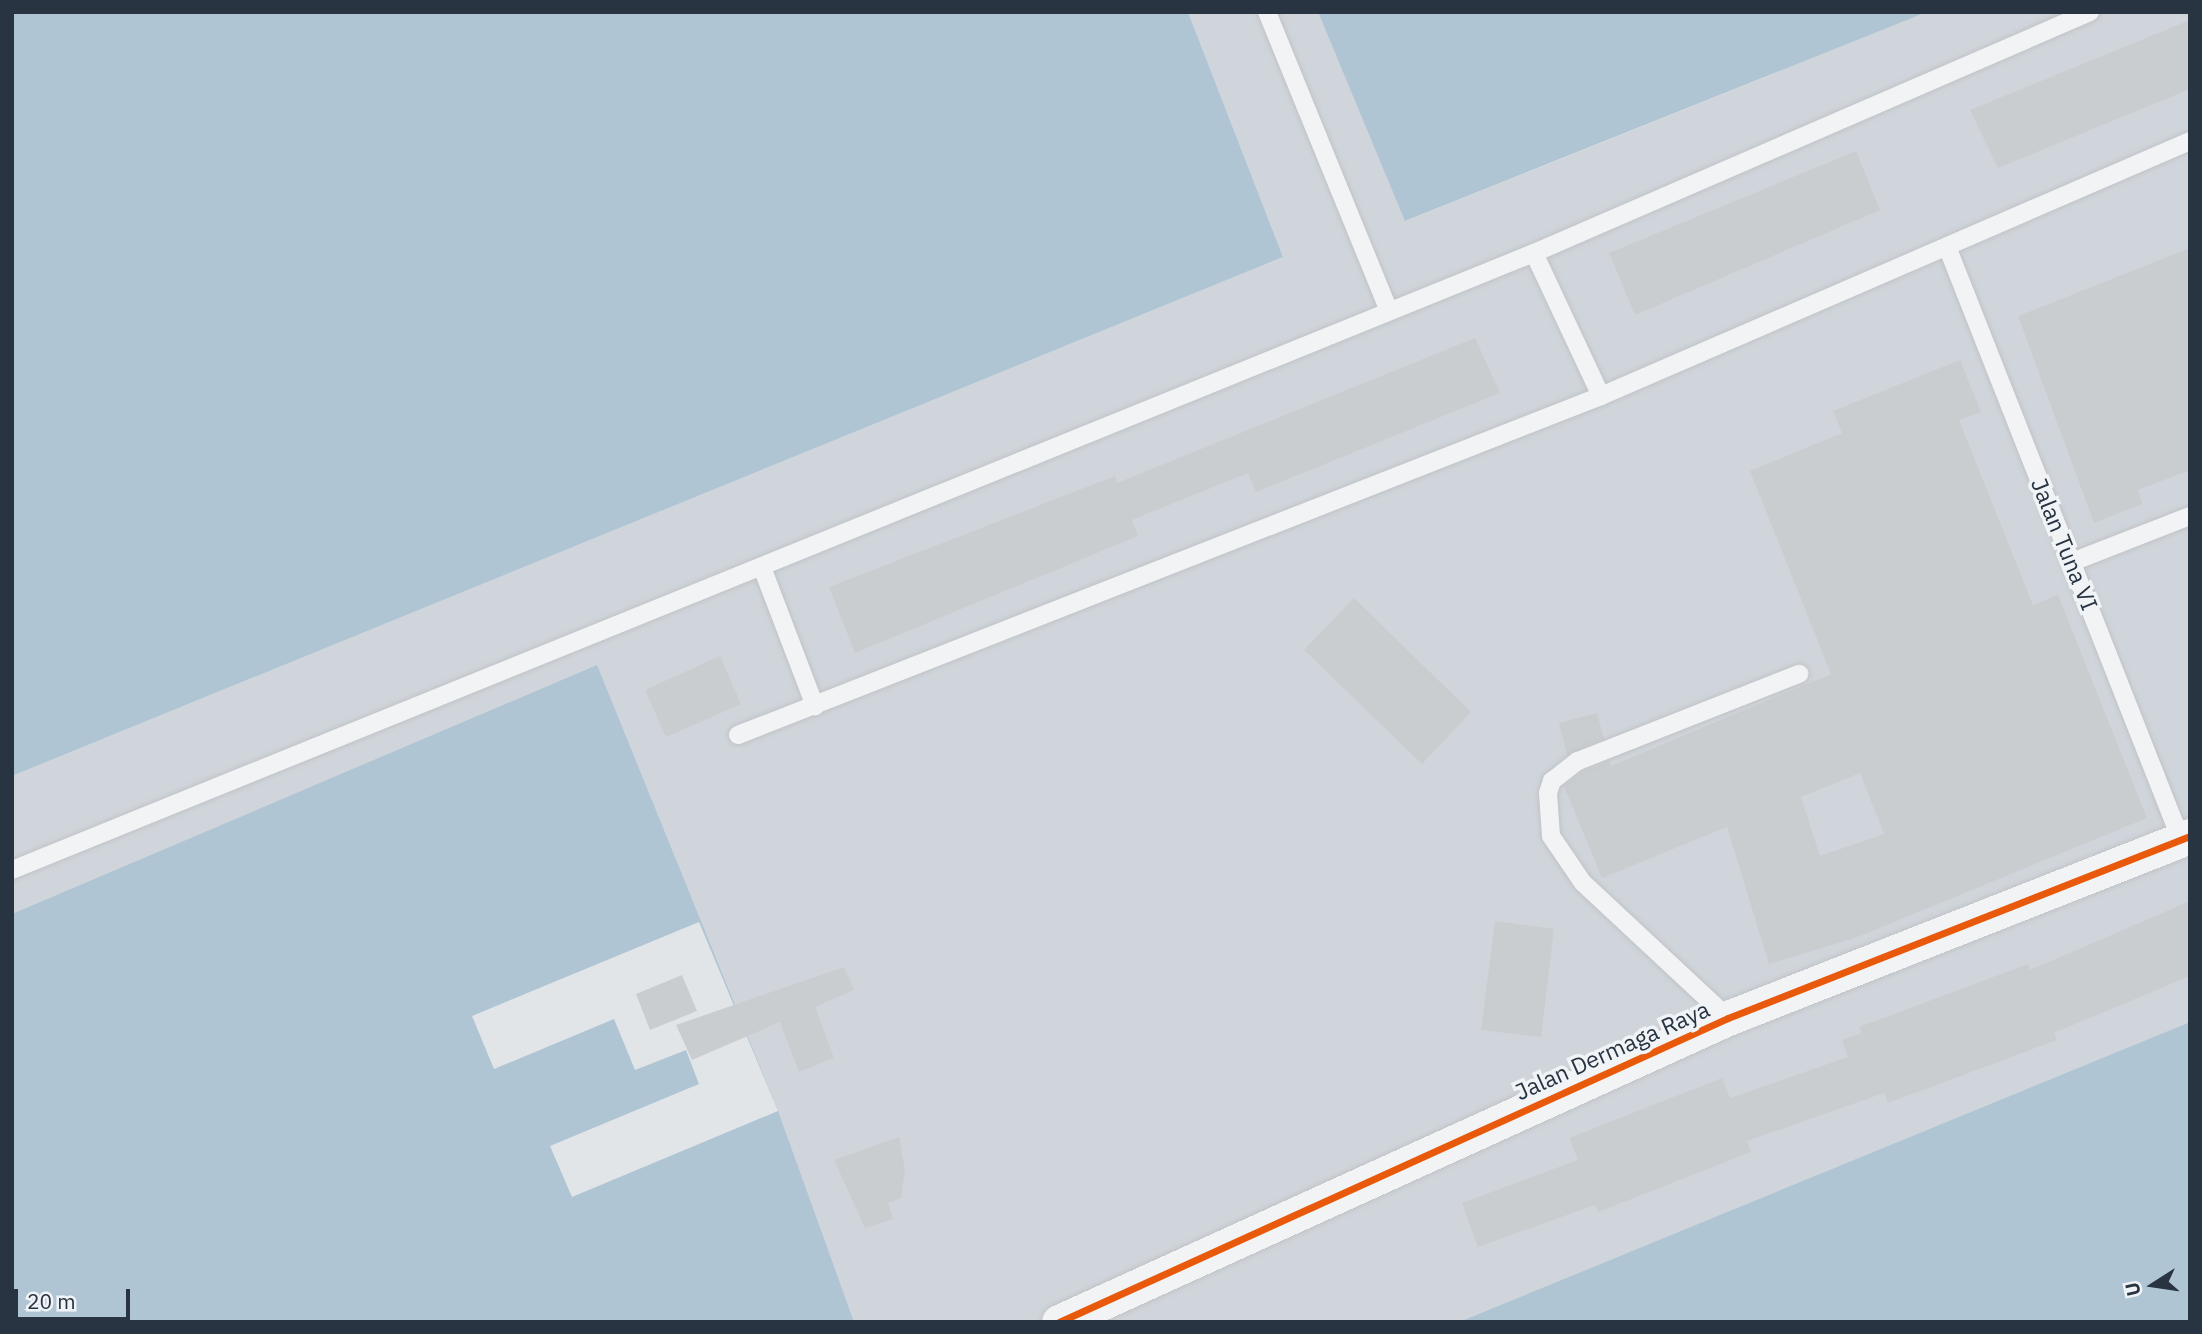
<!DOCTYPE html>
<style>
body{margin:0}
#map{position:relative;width:2202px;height:1334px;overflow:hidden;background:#e2e5e8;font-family:"IBM Plex Sans",sans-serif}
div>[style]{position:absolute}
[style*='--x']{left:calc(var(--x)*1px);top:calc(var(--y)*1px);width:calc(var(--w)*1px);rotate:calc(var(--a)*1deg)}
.built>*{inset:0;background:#d0d5db}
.water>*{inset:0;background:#afc5d4}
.pier>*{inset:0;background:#e2e5e8}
.building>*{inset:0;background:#cacdd0}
.roads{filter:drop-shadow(0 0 2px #c0c3c6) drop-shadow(0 0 2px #c0c3c6)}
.lane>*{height:18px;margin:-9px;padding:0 9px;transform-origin:9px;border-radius:9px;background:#f2f3f4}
.street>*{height:35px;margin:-17.5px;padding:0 17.5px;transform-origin:17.5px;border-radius:17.5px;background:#f2f3f4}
.cycleway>*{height:7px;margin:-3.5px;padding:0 3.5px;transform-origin:3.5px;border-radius:3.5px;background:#e8590c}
span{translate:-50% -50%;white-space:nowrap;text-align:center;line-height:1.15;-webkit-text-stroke:7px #f0f4f7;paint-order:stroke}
.street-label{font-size:23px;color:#283442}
.frame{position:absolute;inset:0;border:14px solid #283442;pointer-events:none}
.north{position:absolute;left:2118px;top:1250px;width:70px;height:70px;-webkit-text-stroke:5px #f0f4f7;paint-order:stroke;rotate:258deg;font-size:19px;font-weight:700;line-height:28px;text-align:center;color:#283442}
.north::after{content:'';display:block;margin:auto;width:24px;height:32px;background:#283442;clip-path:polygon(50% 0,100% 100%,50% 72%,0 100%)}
.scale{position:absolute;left:14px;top:1289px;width:116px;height:32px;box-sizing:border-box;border:4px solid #283442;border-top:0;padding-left:9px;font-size:21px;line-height:24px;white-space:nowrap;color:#283442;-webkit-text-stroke:5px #f0f4f7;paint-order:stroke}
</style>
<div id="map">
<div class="built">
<i style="clip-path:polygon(1188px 12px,1318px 12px,1406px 221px,1927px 12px,2190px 12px,2190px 1022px,1459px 1322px,854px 1322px,699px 922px,12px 914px,12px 776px,1283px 257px)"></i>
</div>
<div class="water">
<i style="clip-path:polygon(12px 12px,1188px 12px,1283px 257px,12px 776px)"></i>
<i style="clip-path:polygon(1318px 12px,1927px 12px,1405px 221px)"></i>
<i style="clip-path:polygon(597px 665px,778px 1111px,854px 1322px,12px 1322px,12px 914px)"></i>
<i style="clip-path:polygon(2190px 1022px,2190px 1322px,1459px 1322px)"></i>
</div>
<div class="pier">
<i style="clip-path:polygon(699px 922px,778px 1111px,572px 1197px,550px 1146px,699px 1084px,686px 1050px,635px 1070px,614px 1019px,494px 1069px,472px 1016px)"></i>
</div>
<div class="building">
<i style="clip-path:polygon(2190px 20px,2190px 89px,1998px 168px,1970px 110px)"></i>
<i style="clip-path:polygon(1856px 151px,1880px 210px,1635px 315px,1609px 253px)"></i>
<i style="clip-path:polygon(2190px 248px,2190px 470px,2138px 490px,2142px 504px,2094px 523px,2018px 316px)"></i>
<i style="clip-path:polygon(1475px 338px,1500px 393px,1256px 492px,1248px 473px,1132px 520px,1138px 536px,855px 653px,829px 587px,1115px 476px,1117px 483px)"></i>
<i style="clip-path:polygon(evenodd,1960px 360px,1981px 412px,1959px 420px,2033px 605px,2058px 595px,2147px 818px,1855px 938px,1769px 964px,1727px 827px,1602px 878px,1564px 786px,1584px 771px,1610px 761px,1611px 766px,1831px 674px,1750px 471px,1842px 433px,1833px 411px,1960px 360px,1860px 773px,1884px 834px,1820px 856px,1801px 797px,1860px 773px)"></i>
<i style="clip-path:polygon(1354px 598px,1471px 712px,1422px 764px,1304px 650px)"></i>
<i style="clip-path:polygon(720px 656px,741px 704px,666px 737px,645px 690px)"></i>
<i style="clip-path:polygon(1597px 713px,1604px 739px,1567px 755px,1559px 723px)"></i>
<i style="clip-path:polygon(2190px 901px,2190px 976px,2054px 1033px,2057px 1040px,1888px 1103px,1884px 1093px,1747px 1141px,1751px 1152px,1598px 1212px,1595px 1205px,1478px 1247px,1462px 1203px,1578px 1160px,1569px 1138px,1722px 1078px,1730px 1098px,1848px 1057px,1842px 1040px,1862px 1033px,1859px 1027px,2028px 964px,2030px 970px)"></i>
<i style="clip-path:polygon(1495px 921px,1554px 929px,1541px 1037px,1481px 1030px)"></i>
<i style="clip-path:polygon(844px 967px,854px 990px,815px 1007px,834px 1058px,799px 1072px,780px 1022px,692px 1060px,676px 1025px)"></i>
<i style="clip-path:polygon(682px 975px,697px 1011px,650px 1030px,636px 994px)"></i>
<i style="clip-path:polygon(899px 1137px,905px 1170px,901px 1198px,888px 1203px,893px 1219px,865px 1228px,834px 1160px)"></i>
</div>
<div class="roads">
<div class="lane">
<i style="--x:1267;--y:12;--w:321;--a:67.8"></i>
<i style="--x:1948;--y:249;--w:635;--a:68.48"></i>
<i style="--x:1534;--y:253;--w:158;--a:64.9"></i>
<i style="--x:2072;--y:562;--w:127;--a:-21.3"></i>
<i style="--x:763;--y:570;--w:146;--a:69.1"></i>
<i style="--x:738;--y:735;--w:927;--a:-21.45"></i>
<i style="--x:1601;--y:396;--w:642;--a:-23.41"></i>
<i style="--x:12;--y:870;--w:1642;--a:-22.07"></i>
<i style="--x:1534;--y:253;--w:606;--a:-23.43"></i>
<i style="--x:1728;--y:1018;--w:198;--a:-137"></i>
<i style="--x:1583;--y:883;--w:57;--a:-124.2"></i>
<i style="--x:1551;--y:836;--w:43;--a:-94"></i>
<i style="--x:1548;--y:793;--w:13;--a:-72"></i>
<i style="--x:1552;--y:781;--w:33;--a:-38"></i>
<i style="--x:1578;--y:761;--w:238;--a:-21.5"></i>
</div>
<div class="street">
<i style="--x:1059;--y:1322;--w:735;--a:-24.44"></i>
<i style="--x:1728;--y:1018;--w:497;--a:-21.5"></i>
</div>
</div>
<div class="cycleway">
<i style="--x:1059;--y:1322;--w:735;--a:-24.44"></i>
<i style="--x:1728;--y:1018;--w:497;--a:-21.5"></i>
</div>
<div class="street-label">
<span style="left:2065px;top:544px;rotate:68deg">Jalan Tuna VI</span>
<span style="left:1612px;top:1050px;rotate:-24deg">Jalan Dermaga Raya</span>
</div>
<div class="frame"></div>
<div class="north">U</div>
<div class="scale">20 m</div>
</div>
